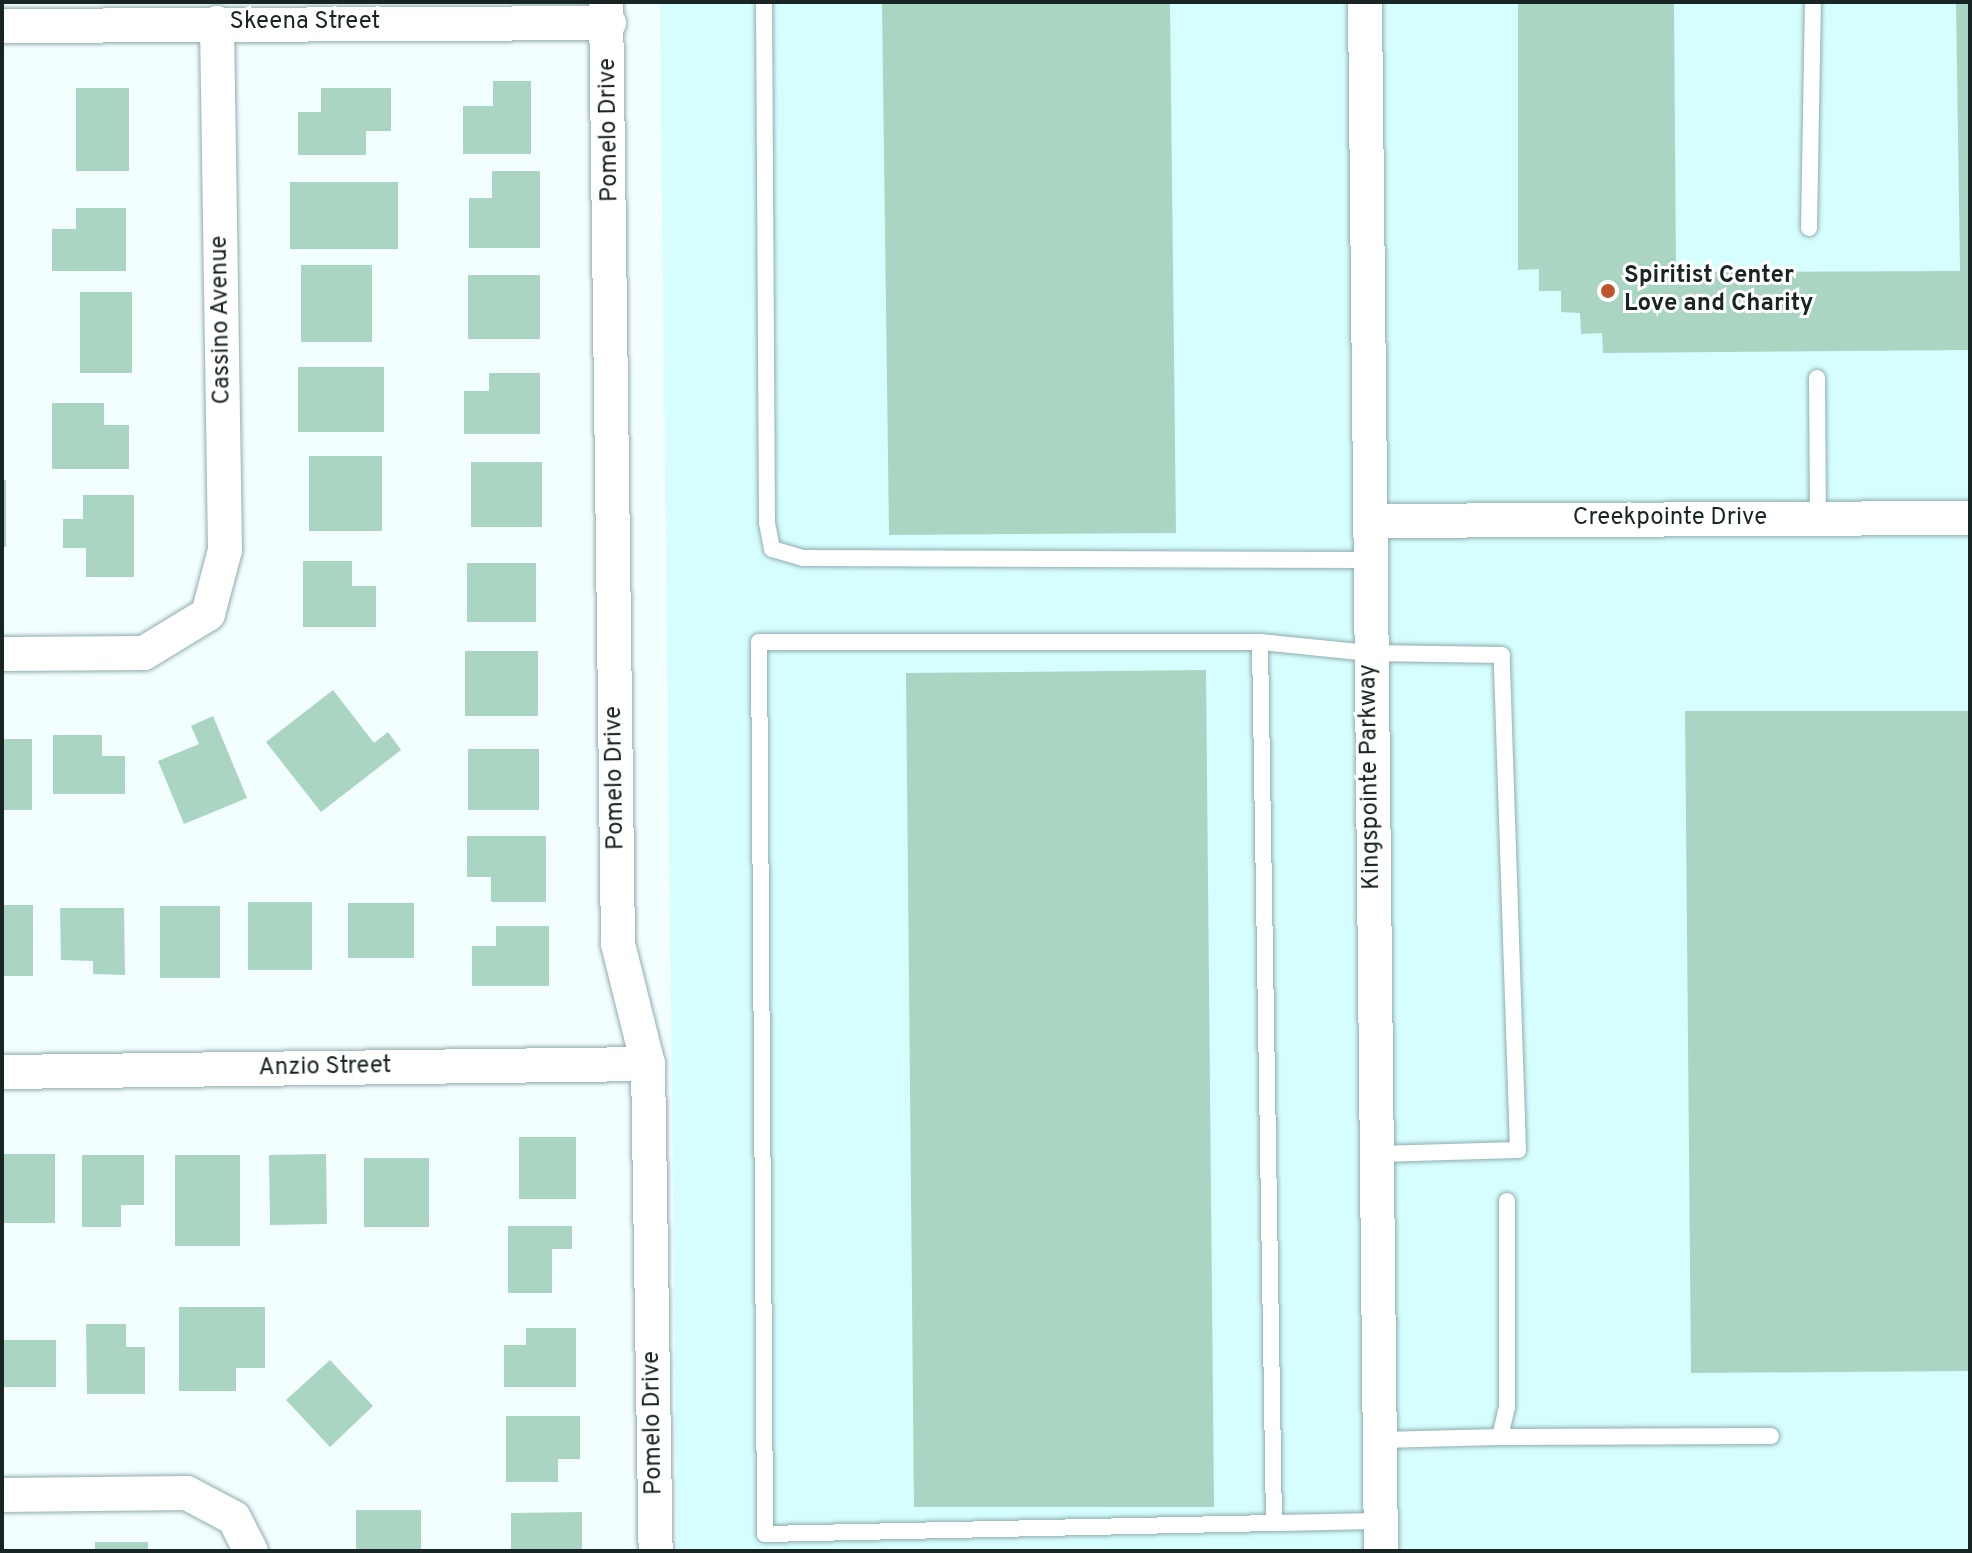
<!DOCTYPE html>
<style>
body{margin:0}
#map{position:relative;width:1972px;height:1553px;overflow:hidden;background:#f3feff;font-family:Overpass,sans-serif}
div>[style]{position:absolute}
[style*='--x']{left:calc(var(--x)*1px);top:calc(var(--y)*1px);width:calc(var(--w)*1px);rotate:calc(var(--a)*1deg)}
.built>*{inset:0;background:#d6feff}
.building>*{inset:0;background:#aad5c3}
.roads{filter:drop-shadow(0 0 2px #90acad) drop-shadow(0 0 2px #90acad)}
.service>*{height:16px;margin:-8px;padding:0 8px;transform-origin:8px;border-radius:8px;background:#fff}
.minor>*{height:34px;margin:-17px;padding:0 17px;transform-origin:17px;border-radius:17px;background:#fff}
.dots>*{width:22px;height:22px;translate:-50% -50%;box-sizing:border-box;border:4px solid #fff;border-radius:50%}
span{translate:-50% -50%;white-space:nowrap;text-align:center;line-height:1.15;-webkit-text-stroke:6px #fff;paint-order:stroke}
.street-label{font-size:24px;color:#192424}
.poi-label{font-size:24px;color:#192424;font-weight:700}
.left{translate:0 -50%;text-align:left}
.frame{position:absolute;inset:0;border:4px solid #192424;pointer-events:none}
</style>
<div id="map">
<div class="built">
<i style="clip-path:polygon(660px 2px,1970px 2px,1970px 1551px,677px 1551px)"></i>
</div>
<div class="building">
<i style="clip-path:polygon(882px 2px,1170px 2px,1176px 533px,889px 535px)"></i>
<i style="clip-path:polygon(1518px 2px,1674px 2px,1676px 272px,1960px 271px,1956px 2px,1970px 2px,1970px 350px,1603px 353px,1602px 333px,1581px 334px,1580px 313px,1561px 312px,1561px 291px,1539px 291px,1539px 269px,1518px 270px)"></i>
<i style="clip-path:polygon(493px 81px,531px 81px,531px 154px,463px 154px,463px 106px,493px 106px)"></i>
<i style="clip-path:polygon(76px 88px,129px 88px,129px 171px,76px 171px)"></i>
<i style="clip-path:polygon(321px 88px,391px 88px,391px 131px,366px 131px,366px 155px,298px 155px,298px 112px,321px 112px)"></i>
<i style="clip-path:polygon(492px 171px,540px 171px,540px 248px,469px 248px,469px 198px,492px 198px)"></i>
<i style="clip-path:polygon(290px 182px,398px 182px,398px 249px,290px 249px)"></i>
<i style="clip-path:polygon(76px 208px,126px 208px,126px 271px,52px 271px,52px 229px,76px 229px)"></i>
<i style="clip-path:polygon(301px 265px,372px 265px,372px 342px,301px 342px)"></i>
<i style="clip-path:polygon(468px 275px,540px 275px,540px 339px,468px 339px)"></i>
<i style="clip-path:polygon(80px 292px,132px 292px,132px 373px,80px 373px)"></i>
<i style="clip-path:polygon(298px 367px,384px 367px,384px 432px,298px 432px)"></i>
<i style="clip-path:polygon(489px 373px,540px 373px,540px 434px,464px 434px,464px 391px,489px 391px)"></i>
<i style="clip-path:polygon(52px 403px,104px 403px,104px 425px,129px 425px,129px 469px,52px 469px)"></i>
<i style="clip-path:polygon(309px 456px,382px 456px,382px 531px,309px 531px)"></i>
<i style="clip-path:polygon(471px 462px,542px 462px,542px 527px,471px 527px)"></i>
<i style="clip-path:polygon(2px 480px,6px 480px,6px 547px,2px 547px)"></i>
<i style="clip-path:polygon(83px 495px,134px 495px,134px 577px,86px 577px,86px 548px,63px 548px,63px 519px,83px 519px)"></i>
<i style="clip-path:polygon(303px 561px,352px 561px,352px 586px,376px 586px,376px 627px,303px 627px)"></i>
<i style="clip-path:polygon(467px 563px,536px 563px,536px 622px,467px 622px)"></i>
<i style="clip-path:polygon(465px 651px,538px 651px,538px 716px,465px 716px)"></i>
<i style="clip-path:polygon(1206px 670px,1214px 1507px,914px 1507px,906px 673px)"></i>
<i style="clip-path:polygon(333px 690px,374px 743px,388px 732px,401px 750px,321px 812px,266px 742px)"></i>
<i style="clip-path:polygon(1685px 711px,1970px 711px,1970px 1371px,1691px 1373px)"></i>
<i style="clip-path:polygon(213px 716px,247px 798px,184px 824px,158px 761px,199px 744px,191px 726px)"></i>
<i style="clip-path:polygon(53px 735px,102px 735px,102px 756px,125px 756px,125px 794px,53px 794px)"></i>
<i style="clip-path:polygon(2px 739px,32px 739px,32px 810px,2px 810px)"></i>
<i style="clip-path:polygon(468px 749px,539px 749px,539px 810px,468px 810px)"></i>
<i style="clip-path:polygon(467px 836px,546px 836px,546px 902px,491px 902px,491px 877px,467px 877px)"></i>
<i style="clip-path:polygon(248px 902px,312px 902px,312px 970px,248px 970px)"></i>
<i style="clip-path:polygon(348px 903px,414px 903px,414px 958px,348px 958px)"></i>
<i style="clip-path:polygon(2px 905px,33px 905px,33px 976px,2px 976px)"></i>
<i style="clip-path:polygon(160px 906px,220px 906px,220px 978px,160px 978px)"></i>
<i style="clip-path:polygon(60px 908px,124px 908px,125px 975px,93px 974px,93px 961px,61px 960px)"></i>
<i style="clip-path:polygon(496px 926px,549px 926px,549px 986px,472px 986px,472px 946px,496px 946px)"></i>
<i style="clip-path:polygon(519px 1137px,576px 1137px,576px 1199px,519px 1199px)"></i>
<i style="clip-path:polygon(2px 1154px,55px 1154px,55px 1223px,2px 1223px)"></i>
<i style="clip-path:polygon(326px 1154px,327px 1224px,270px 1225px,269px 1155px)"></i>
<i style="clip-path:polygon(82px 1155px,144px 1155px,144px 1205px,121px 1205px,121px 1227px,82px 1227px)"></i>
<i style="clip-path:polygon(175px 1155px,240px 1155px,240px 1246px,175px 1246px)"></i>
<i style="clip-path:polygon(364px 1158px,429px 1158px,429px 1227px,364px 1227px)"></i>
<i style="clip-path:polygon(508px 1226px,572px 1226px,572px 1249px,552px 1249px,552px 1293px,508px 1293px)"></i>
<i style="clip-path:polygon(179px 1307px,265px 1307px,265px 1368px,236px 1368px,236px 1391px,179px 1391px)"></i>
<i style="clip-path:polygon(86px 1324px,126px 1324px,126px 1347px,145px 1347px,145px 1394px,87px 1394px)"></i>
<i style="clip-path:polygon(526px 1328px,576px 1328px,576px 1387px,504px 1387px,504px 1345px,526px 1345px)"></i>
<i style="clip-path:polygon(2px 1340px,56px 1340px,56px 1387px,2px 1387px)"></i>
<i style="clip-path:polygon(330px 1360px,373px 1406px,330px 1447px,286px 1400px)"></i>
<i style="clip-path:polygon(506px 1416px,580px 1416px,580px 1459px,558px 1459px,558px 1482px,506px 1482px)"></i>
<i style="clip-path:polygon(356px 1510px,421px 1510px,421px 1551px,356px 1551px)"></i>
<i style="clip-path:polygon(582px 1512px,582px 1551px,511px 1551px,511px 1513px)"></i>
<i style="clip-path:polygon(95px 1542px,148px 1542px,148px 1551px,95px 1551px)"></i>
</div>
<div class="roads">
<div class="service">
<i style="--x:764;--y:2;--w:521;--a:89.67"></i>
<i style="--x:767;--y:523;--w:26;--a:79"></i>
<i style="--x:772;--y:549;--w:32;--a:16"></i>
<i style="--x:803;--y:558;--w:568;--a:0.2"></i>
<i style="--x:1809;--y:228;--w:226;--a:-89"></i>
<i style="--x:1817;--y:378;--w:141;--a:89.6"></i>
<i style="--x:1260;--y:642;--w:501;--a:180"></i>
<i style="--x:759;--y:642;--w:892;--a:89.61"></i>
<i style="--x:765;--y:1534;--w:509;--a:-1.24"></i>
<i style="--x:1377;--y:1154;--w:141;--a:-1.6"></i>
<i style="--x:1518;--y:1150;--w:495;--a:-91.9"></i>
<i style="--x:1502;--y:655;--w:133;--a:-179.1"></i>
<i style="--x:1369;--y:653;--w:110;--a:-174.2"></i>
<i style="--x:1260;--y:642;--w:881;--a:89.09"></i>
<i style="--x:1274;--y:1523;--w:106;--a:-1.1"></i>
<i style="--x:1500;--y:1437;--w:271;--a:-0.2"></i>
<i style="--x:1380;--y:1440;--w:120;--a:-1.4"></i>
<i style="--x:1500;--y:1437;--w:31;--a:-77"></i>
<i style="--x:1507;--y:1407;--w:206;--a:-90"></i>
</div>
<div class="minor">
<i style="--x:606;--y:2;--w:942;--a:89.27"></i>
<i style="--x:618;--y:944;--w:124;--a:76"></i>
<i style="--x:648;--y:1064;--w:487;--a:89.1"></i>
<i style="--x:1365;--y:2;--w:1549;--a:89.41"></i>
<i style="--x:2;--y:26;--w:607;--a:-0.28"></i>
<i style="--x:1370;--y:521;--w:600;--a:-0.29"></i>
<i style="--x:2;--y:654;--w:142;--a:-0.4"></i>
<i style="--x:144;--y:653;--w:75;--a:-31.4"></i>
<i style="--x:208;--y:614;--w:66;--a:-75.1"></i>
<i style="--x:225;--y:550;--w:527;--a:-90.87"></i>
<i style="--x:2;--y:1072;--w:646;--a:-0.71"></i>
<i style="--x:2;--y:1495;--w:185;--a:-0.6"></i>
<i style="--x:187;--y:1493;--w:53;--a:28"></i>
<i style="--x:234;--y:1518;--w:37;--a:63"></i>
</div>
</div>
<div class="dots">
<i style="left:1608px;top:291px;background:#bd562b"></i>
</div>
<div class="street-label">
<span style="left:305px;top:23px">Skeena Street</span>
<span style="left:610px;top:130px;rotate:-91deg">Pomelo Drive</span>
<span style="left:222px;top:320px;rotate:-91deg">Cassino Avenue</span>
<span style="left:1670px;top:519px">Creekpointe Drive</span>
<span style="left:1371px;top:777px;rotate:-91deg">Kingspointe Parkway</span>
<span style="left:616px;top:778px;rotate:-91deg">Pomelo Drive</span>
<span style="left:325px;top:1068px;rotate:-1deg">Anzio Street</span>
<span style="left:654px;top:1423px;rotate:-91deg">Pomelo Drive</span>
</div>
<div class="poi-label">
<span class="left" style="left:1624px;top:291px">Spiritist Center<br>Love and Charity</span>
</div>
<div class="frame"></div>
</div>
